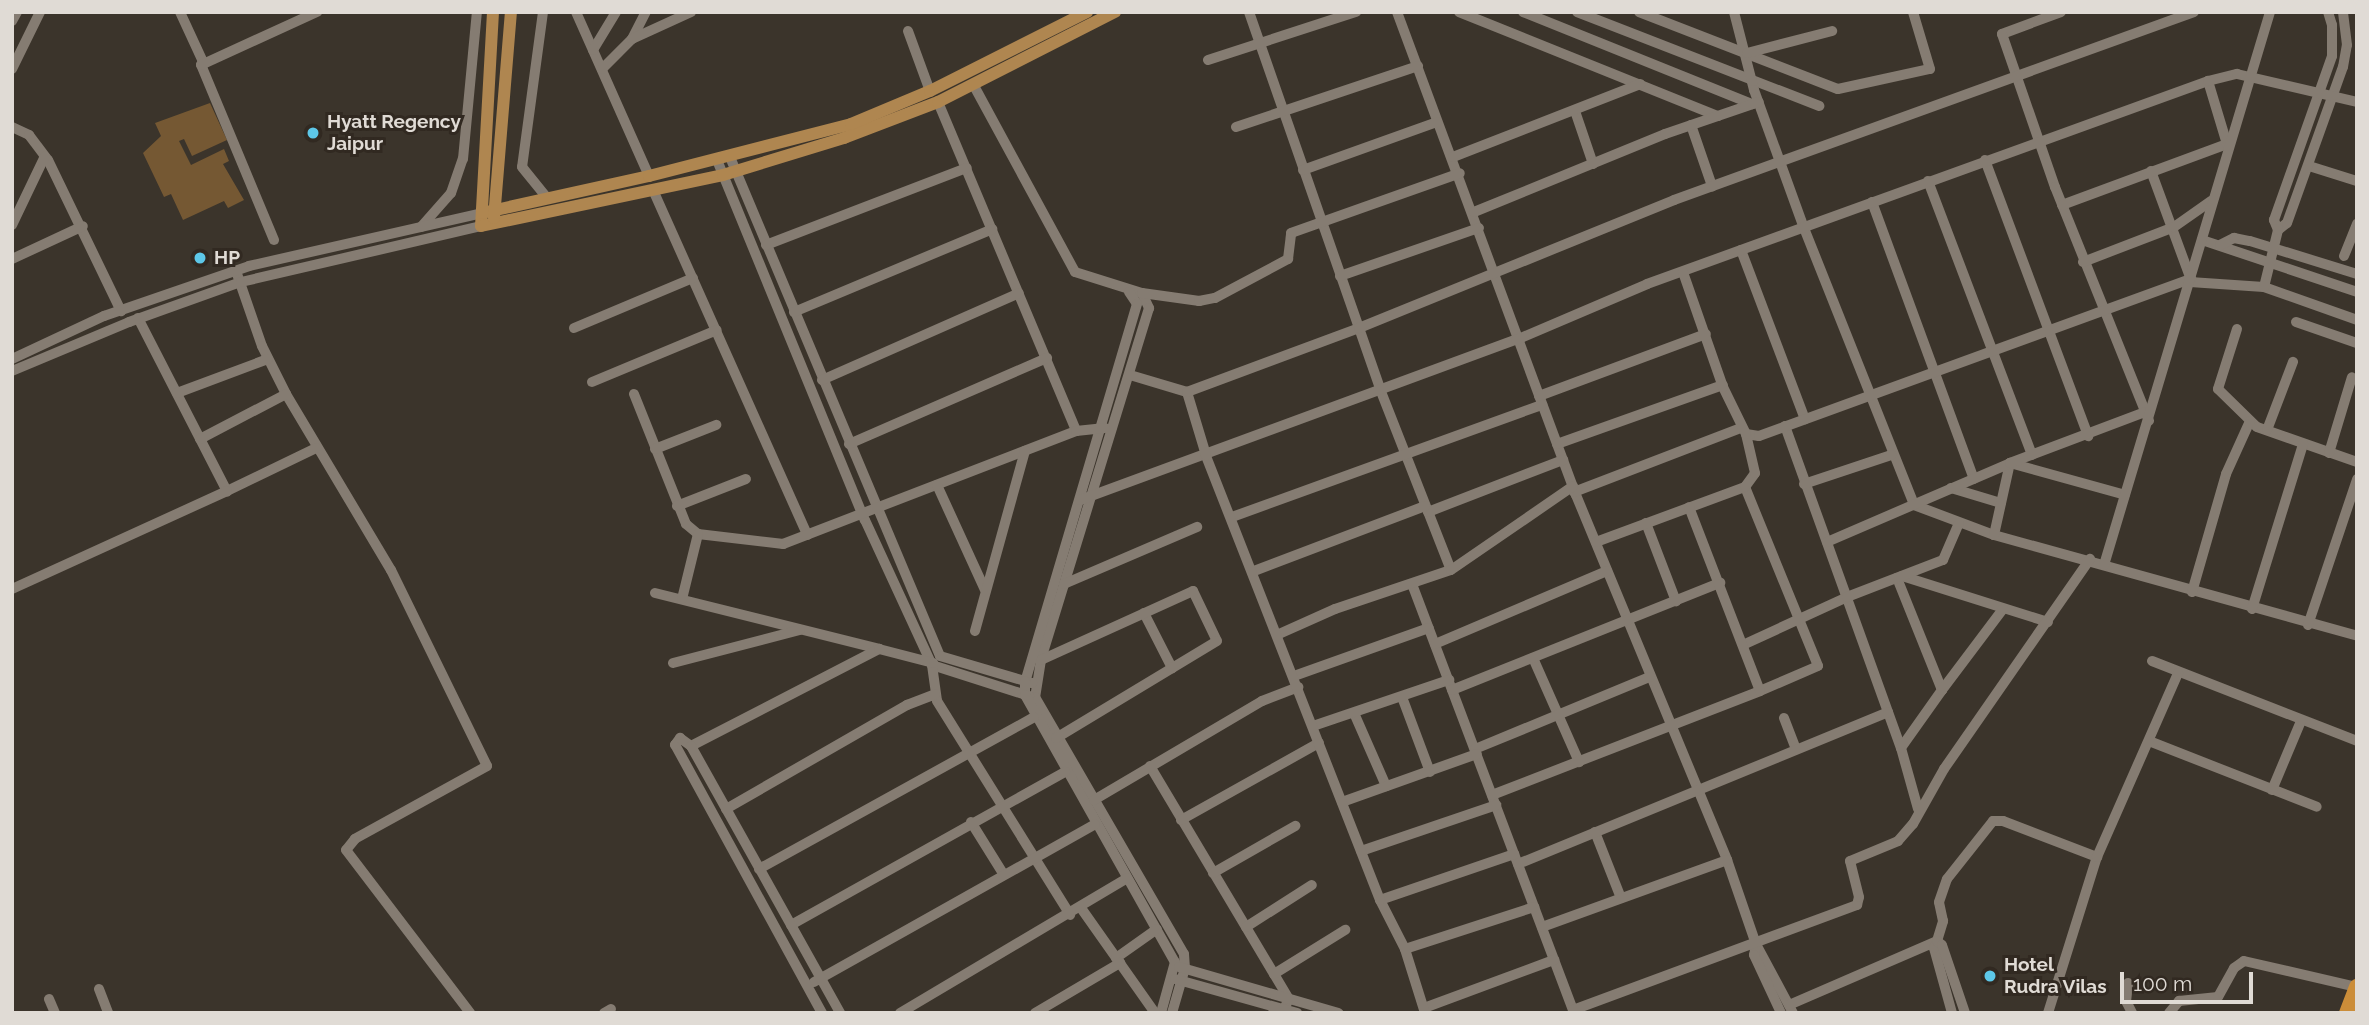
<!DOCTYPE html>
<style>
body{margin:0}
#map{position:relative;width:2369px;height:1025px;overflow:hidden;background:#3b342b;font-family:Raleway,sans-serif}
div>[style]{position:absolute}
[style*='--x']{left:calc(var(--x)*1px);top:calc(var(--y)*1px);width:calc(var(--w)*1px);rotate:calc(var(--a)*1deg)}
.green>*{inset:0;background:#755833}
.minor>*{height:10px;margin:-5px;padding:0 5px;transform-origin:5px;border-radius:5px;background:#857c72}
.major>*{height:12px;margin:-6px;padding:0 6px;transform-origin:6px;border-radius:6px;background:#af8650}
.highway>*{height:16px;margin:-8px;padding:0 8px;transform-origin:8px;border-radius:8px;background:#cb8d39}
.dots>*{width:19px;height:19px;translate:-50% -50%;box-sizing:border-box;border:4px solid #312921;border-radius:50%}
span{translate:-50% -50%;white-space:nowrap;text-align:center;line-height:1.15;-webkit-text-stroke:6px #312921;paint-order:stroke}
.poi-label{font-size:19px;color:#e0dbd5;font-weight:700}
.left{translate:0 -50%;text-align:left}
.frame{position:absolute;inset:0;border:14px solid #e0dbd5;pointer-events:none}
.scale{position:absolute;left:2120px;top:972px;width:133px;height:32px;box-sizing:border-box;border:4px solid #e0dbd5;border-top:0;padding-left:9px;font-size:21px;line-height:24px;white-space:nowrap;color:#e0dbd5;-webkit-text-stroke:5px #312921;paint-order:stroke}
</style>
<div id="map">
<div class="green">
<i style="clip-path:polygon(210px 103px,227px 140px,192px 156px,184px 139px,179px 141px,191px 165px,224px 149px,229px 161px,223px 164px,244px 200px,228px 208px,224px 201px,183px 220px,171px 194px,164px 197px,143px 153px,161px 136px,155px 123px)"></i>
</div>
<div class="minor">
<i style="--x:180;--y:12;--w:57;--a:65.2"></i>
<i style="--x:543;--y:12;--w:156;--a:97.7"></i>
<i style="--x:522;--y:167;--w:41;--a:50.9"></i>
<i style="--x:576;--y:12;--w:180;--a:66"></i>
<i style="--x:1249;--y:12;--w:399;--a:70.8"></i>
<i style="--x:1380;--y:389;--w:194;--a:68.6"></i>
<i style="--x:1397;--y:12;--w:515;--a:69.67"></i>
<i style="--x:1576;--y:495;--w:395;--a:67.5"></i>
<i style="--x:1727;--y:860;--w:89;--a:71"></i>
<i style="--x:1756;--y:944;--w:78;--a:61.8"></i>
<i style="--x:1459;--y:12;--w:279;--a:21.9"></i>
<i style="--x:1523;--y:12;--w:247;--a:21.9"></i>
<i style="--x:1577;--y:12;--w:260;--a:21.2"></i>
<i style="--x:1639;--y:12;--w:213;--a:21.2"></i>
<i style="--x:1838;--y:89;--w:94;--a:-12.3"></i>
<i style="--x:1930;--y:69;--w:59;--a:-106.6"></i>
<i style="--x:1734;--y:12;--w:81;--a:75.6"></i>
<i style="--x:1754;--y:90;--w:147;--a:70.1"></i>
<i style="--x:1804;--y:228;--w:298;--a:68.3"></i>
<i style="--x:1914;--y:505;--w:85;--a:20.6"></i>
<i style="--x:1994;--y:535;--w:377;--a:15.5"></i>
<i style="--x:2061;--y:12;--w:63;--a:159.6"></i>
<i style="--x:2002;--y:34;--w:162;--a:70.9"></i>
<i style="--x:2055;--y:187;--w:252;--a:68.1"></i>
<i style="--x:12;--y:21;--w:10;--a:-61"></i>
<i style="--x:908;--y:31;--w:64;--a:69.9"></i>
<i style="--x:632;--y:39;--w:30;--a:-63"></i>
<i style="--x:593;--y:50;--w:44;--a:-58.8"></i>
<i style="--x:1747;--y:53;--w:88;--a:-14.5"></i>
<i style="--x:1208;--y:60;--w:156;--a:-18"></i>
<i style="--x:12;--y:69;--w:64;--a:-63.8"></i>
<i style="--x:602;--y:69;--w:42;--a:-45"></i>
<i style="--x:632;--y:39;--w:65;--a:-24.6"></i>
<i style="--x:973;--y:84;--w:214;--a:61.5"></i>
<i style="--x:1075;--y:272;--w:70;--a:17.4"></i>
<i style="--x:1142;--y:293;--w:17;--a:65"></i>
<i style="--x:1149;--y:308;--w:368;--a:107.1"></i>
<i style="--x:1041;--y:660;--w:37;--a:99"></i>
<i style="--x:1035;--y:697;--w:297;--a:59.9"></i>
<i style="--x:1184;--y:954;--w:14;--a:86"></i>
<i style="--x:1185;--y:968;--w:47;--a:106.1"></i>
<i style="--x:938;--y:102;--w:357;--a:67.2"></i>
<i style="--x:1575;--y:111;--w:56;--a:71.2"></i>
<i style="--x:1691;--y:125;--w:65;--a:71"></i>
<i style="--x:12;--y:127;--w:19;--a:25"></i>
<i style="--x:29;--y:135;--w:31;--a:53"></i>
<i style="--x:48;--y:160;--w:168;--a:64.2"></i>
<i style="--x:1236;--y:127;--w:192;--a:-18.5"></i>
<i style="--x:730;--y:157;--w:541;--a:67.18"></i>
<i style="--x:940;--y:656;--w:96;--a:16.4"></i>
<i style="--x:1453;--y:157;--w:201;--a:-21.3"></i>
<i style="--x:717;--y:160;--w:389;--a:67.7"></i>
<i style="--x:865;--y:520;--w:160;--a:65.2"></i>
<i style="--x:932;--y:665;--w:102;--a:17.7"></i>
<i style="--x:1985;--y:160;--w:295;--a:69.5"></i>
<i style="--x:2309;--y:166;--w:50;--a:17.4"></i>
<i style="--x:1303;--y:170;--w:142;--a:-19.7"></i>
<i style="--x:2151;--y:171;--w:113;--a:69.8"></i>
<i style="--x:1928;--y:181;--w:293;--a:69.2"></i>
<i style="--x:653;--y:190;--w:378;--a:65.9"></i>
<i style="--x:1872;--y:202;--w:295;--a:69.8"></i>
<i style="--x:2062;--y:205;--w:176;--a:-20.3"></i>
<i style="--x:2227;--y:144;--w:66;--a:-106.8"></i>
<i style="--x:1474;--y:212;--w:206;--a:-22.2"></i>
<i style="--x:1665;--y:134;--w:99;--a:-18.8"></i>
<i style="--x:12;--y:225;--w:76;--a:-64.4"></i>
<i style="--x:421;--y:227;--w:45;--a:-48.6"></i>
<i style="--x:451;--y:193;--w:36;--a:-71"></i>
<i style="--x:463;--y:159;--w:148;--a:-84.6"></i>
<i style="--x:2278;--y:230;--w:11;--a:-38"></i>
<i style="--x:2287;--y:223;--w:166;--a:-70.3"></i>
<i style="--x:2343;--y:67;--w:22;--a:-80"></i>
<i style="--x:2347;--y:45;--w:33;--a:-97"></i>
<i style="--x:274;--y:240;--w:190;--a:-112.6"></i>
<i style="--x:201;--y:65;--w:128;--a:-24.6"></i>
<i style="--x:2202;--y:240;--w:163;--a:18.5"></i>
<i style="--x:766;--y:245;--w:215;--a:-21"></i>
<i style="--x:2220;--y:245;--w:16;--a:-27"></i>
<i style="--x:2234;--y:238;--w:16;--a:11"></i>
<i style="--x:2250;--y:241;--w:112;--a:17.1"></i>
<i style="--x:1741;--y:250;--w:181;--a:69.3"></i>
<i style="--x:2344;--y:256;--w:35;--a:-68"></i>
<i style="--x:12;--y:259;--w:78;--a:-24.9"></i>
<i style="--x:2083;--y:262;--w:97;--a:-21"></i>
<i style="--x:2174;--y:227;--w:45;--a:-35.1"></i>
<i style="--x:236;--y:271;--w:79;--a:70.9"></i>
<i style="--x:262;--y:346;--w:54;--a:63.4"></i>
<i style="--x:286;--y:394;--w:205;--a:59.2"></i>
<i style="--x:391;--y:570;--w:218;--a:63.9"></i>
<i style="--x:487;--y:766;--w:151;--a:151.1"></i>
<i style="--x:355;--y:839;--w:14;--a:129"></i>
<i style="--x:346;--y:850;--w:205;--a:52.7"></i>
<i style="--x:1340;--y:276;--w:147;--a:-19.1"></i>
<i style="--x:2190;--y:282;--w:74;--a:3.9"></i>
<i style="--x:2264;--y:287;--w:99;--a:19.5"></i>
<i style="--x:2264;--y:287;--w:59;--a:-76.2"></i>
<i style="--x:2278;--y:230;--w:11;--a:-112"></i>
<i style="--x:2274;--y:220;--w:174;--a:-70.5"></i>
<i style="--x:2332;--y:56;--w:31;--a:-90"></i>
<i style="--x:2332;--y:25;--w:14;--a:-107"></i>
<i style="--x:1129;--y:292;--w:14;--a:56"></i>
<i style="--x:1137;--y:304;--w:393;--a:106.5"></i>
<i style="--x:1025;--y:681;--w:14;--a:90"></i>
<i style="--x:1025;--y:695;--w:306;--a:60.7"></i>
<i style="--x:1175;--y:962;--w:53;--a:105.4"></i>
<i style="--x:1142;--y:293;--w:58;--a:8"></i>
<i style="--x:1199;--y:301;--w:16;--a:-11"></i>
<i style="--x:1215;--y:298;--w:83;--a:-28.1"></i>
<i style="--x:1288;--y:259;--w:26;--a:-83"></i>
<i style="--x:1291;--y:233;--w:179;--a:-19.5"></i>
<i style="--x:794;--y:312;--w:215;--a:-22.7"></i>
<i style="--x:138;--y:318;--w:195;--a:62.8"></i>
<i style="--x:227;--y:491;--w:99;--a:-25.8"></i>
<i style="--x:2296;--y:322;--w:65;--a:19"></i>
<i style="--x:574;--y:328;--w:129;--a:-22.8"></i>
<i style="--x:2237;--y:329;--w:63;--a:107.6"></i>
<i style="--x:2218;--y:389;--w:54;--a:44.3"></i>
<i style="--x:2257;--y:427;--w:106;--a:19.3"></i>
<i style="--x:12;--y:359;--w:102;--a:-25.1"></i>
<i style="--x:104;--y:316;--w:153;--a:-19"></i>
<i style="--x:249;--y:266;--w:239;--a:-12.8"></i>
<i style="--x:12;--y:371;--w:127;--a:-22.7"></i>
<i style="--x:129;--y:322;--w:119;--a:-19.7"></i>
<i style="--x:241;--y:282;--w:246;--a:-13.1"></i>
<i style="--x:1130;--y:375;--w:59;--a:16.6"></i>
<i style="--x:822;--y:380;--w:215;--a:-23.8"></i>
<i style="--x:592;--y:382;--w:135;--a:-22.6"></i>
<i style="--x:177;--y:393;--w:97;--a:-20.5"></i>
<i style="--x:634;--y:394;--w:140;--a:68.2"></i>
<i style="--x:686;--y:524;--w:16;--a:40"></i>
<i style="--x:698;--y:534;--w:86;--a:6.7"></i>
<i style="--x:783;--y:544;--w:314;--a:-21.1"></i>
<i style="--x:1076;--y:431;--w:29;--a:-6"></i>
<i style="--x:1539;--y:396;--w:178;--a:-20.4"></i>
<i style="--x:1785;--y:426;--w:342;--a:70.2"></i>
<i style="--x:1901;--y:748;--w:63;--a:74.4"></i>
<i style="--x:2267;--y:430;--w:73;--a:-69.1"></i>
<i style="--x:1746;--y:434;--w:13;--a:9"></i>
<i style="--x:1759;--y:436;--w:460;--a:-20"></i>
<i style="--x:200;--y:439;--w:97;--a:-27.6"></i>
<i style="--x:849;--y:444;--w:216;--a:-23.5"></i>
<i style="--x:1557;--y:444;--w:176;--a:-19.6"></i>
<i style="--x:655;--y:449;--w:66;--a:-21.5"></i>
<i style="--x:2329;--y:453;--w:79;--a:-73.2"></i>
<i style="--x:1804;--y:484;--w:92;--a:-18.4"></i>
<i style="--x:937;--y:485;--w:115;--a:65.4"></i>
<i style="--x:1745;--y:487;--w:193;--a:67.8"></i>
<i style="--x:1818;--y:666;--w:63;--a:156.7"></i>
<i style="--x:1951;--y:488;--w:52;--a:16.7"></i>
<i style="--x:1574;--y:492;--w:179;--a:-21"></i>
<i style="--x:1080;--y:500;--w:464;--a:-20.2"></i>
<i style="--x:1516;--y:340;--w:142;--a:-23.1"></i>
<i style="--x:1647;--y:284;--w:597;--a:-19.89"></i>
<i style="--x:2208;--y:81;--w:30;--a:-14"></i>
<i style="--x:2237;--y:74;--w:123;--a:13.1"></i>
<i style="--x:677;--y:506;--w:74;--a:-21.4"></i>
<i style="--x:1428;--y:512;--w:145;--a:-21.1"></i>
<i style="--x:1232;--y:517;--w:330;--a:-19.9"></i>
<i style="--x:1646;--y:523;--w:84;--a:69"></i>
<i style="--x:1994;--y:535;--w:74;--a:-77.5"></i>
<i style="--x:2010;--y:463;--w:119;--a:15.5"></i>
<i style="--x:1596;--y:542;--w:159;--a:-20.3"></i>
<i style="--x:1745;--y:487;--w:17;--a:-54"></i>
<i style="--x:1755;--y:473;--w:40;--a:-103"></i>
<i style="--x:1746;--y:434;--w:52;--a:-116.1"></i>
<i style="--x:1723;--y:387;--w:122;--a:-109.2"></i>
<i style="--x:1827;--y:542;--w:199;--a:-23.3"></i>
<i style="--x:2010;--y:463;--w:144;--a:-20.7"></i>
<i style="--x:2104;--y:565;--w:577;--a:-73.29"></i>
<i style="--x:1254;--y:571;--w:183;--a:-20.8"></i>
<i style="--x:1902;--y:576;--w:153;--a:17.5"></i>
<i style="--x:1897;--y:578;--w:121;--a:68.1"></i>
<i style="--x:1942;--y:690;--w:71;--a:125.3"></i>
<i style="--x:1064;--y:584;--w:145;--a:-23.2"></i>
<i style="--x:1412;--y:584;--w:459;--a:69.3"></i>
<i style="--x:12;--y:589;--w:236;--a:-24.5"></i>
<i style="--x:2192;--y:592;--w:123;--a:-73.9"></i>
<i style="--x:2226;--y:474;--w:58;--a:-65.6"></i>
<i style="--x:655;--y:593;--w:231;--a:14"></i>
<i style="--x:682;--y:599;--w:67;--a:-76.2"></i>
<i style="--x:2252;--y:609;--w:173;--a:-72.8"></i>
<i style="--x:1144;--y:613;--w:62;--a:63"></i>
<i style="--x:2308;--y:625;--w:154;--a:-71.4"></i>
<i style="--x:975;--y:631;--w:187;--a:-74.5"></i>
<i style="--x:1279;--y:634;--w:61;--a:-24.1"></i>
<i style="--x:1335;--y:609;--w:122;--a:-18.6"></i>
<i style="--x:1451;--y:570;--w:148;--a:-34.5"></i>
<i style="--x:1435;--y:644;--w:187;--a:-23"></i>
<i style="--x:1745;--y:644;--w:112;--a:-24.7"></i>
<i style="--x:1847;--y:597;--w:103;--a:-21.1"></i>
<i style="--x:1943;--y:560;--w:40;--a:-66.6"></i>
<i style="--x:1533;--y:658;--w:114;--a:66.1"></i>
<i style="--x:1041;--y:660;--w:167;--a:-24.4"></i>
<i style="--x:1193;--y:591;--w:55;--a:64.4"></i>
<i style="--x:1217;--y:641;--w:188;--a:148.9"></i>
<i style="--x:2152;--y:661;--w:220;--a:21.3"></i>
<i style="--x:673;--y:663;--w:131;--a:-14.6"></i>
<i style="--x:932;--y:665;--w:36;--a:82"></i>
<i style="--x:937;--y:701;--w:252;--a:58.1"></i>
<i style="--x:1294;--y:676;--w:143;--a:-19.6"></i>
<i style="--x:1452;--y:690;--w:289;--a:-21.8"></i>
<i style="--x:1942;--y:690;--w:101;--a:-53"></i>
<i style="--x:1402;--y:697;--w:80;--a:69.5"></i>
<i style="--x:1354;--y:713;--w:80;--a:66.3"></i>
<i style="--x:1784;--y:718;--w:33;--a:69"></i>
<i style="--x:1313;--y:726;--w:144;--a:-18.7"></i>
<i style="--x:2149;--y:741;--w:180;--a:21.4"></i>
<i style="--x:691;--y:746;--w:212;--a:-27.3"></i>
<i style="--x:879;--y:649;--w:56;--a:14.5"></i>
<i style="--x:1475;--y:749;--w:189;--a:-22.4"></i>
<i style="--x:1150;--y:766;--w:271;--a:59.2"></i>
<i style="--x:1289;--y:999;--w:11;--a:117"></i>
<i style="--x:1284;--y:1009;--w:12;--a:160"></i>
<i style="--x:2272;--y:790;--w:75;--a:-67.2"></i>
<i style="--x:1492;--y:795;--w:287;--a:-21.2"></i>
<i style="--x:1760;--y:691;--w:197;--a:-111.1"></i>
<i style="--x:1094;--y:800;--w:195;--a:-30.5"></i>
<i style="--x:1262;--y:701;--w:39;--a:-21"></i>
<i style="--x:1342;--y:802;--w:143;--a:-19.6"></i>
<i style="--x:726;--y:809;--w:209;--a:-29.9"></i>
<i style="--x:907;--y:705;--w:30;--a:-21"></i>
<i style="--x:1181;--y:820;--w:158;--a:-29.2"></i>
<i style="--x:971;--y:822;--w:62;--a:58.1"></i>
<i style="--x:1595;--y:832;--w:71;--a:68.5"></i>
<i style="--x:1361;--y:851;--w:143;--a:-18.8"></i>
<i style="--x:1518;--y:864;--w:400;--a:-22.3"></i>
<i style="--x:759;--y:869;--w:314;--a:-28.9"></i>
<i style="--x:1213;--y:873;--w:95;--a:-29.8"></i>
<i style="--x:1380;--y:900;--w:142;--a:-18.9"></i>
<i style="--x:1081;--y:908;--w:128;--a:54.8"></i>
<i style="--x:791;--y:925;--w:314;--a:-29.2"></i>
<i style="--x:1246;--y:927;--w:78;--a:-32.5"></i>
<i style="--x:1542;--y:927;--w:197;--a:-19.9"></i>
<i style="--x:1756;--y:944;--w:11;--a:100"></i>
<i style="--x:1754;--y:955;--w:64;--a:65"></i>
<i style="--x:1405;--y:949;--w:136;--a:-18"></i>
<i style="--x:1116;--y:958;--w:50;--a:-35.3"></i>
<i style="--x:1179;--y:967;--w:166;--a:16.1"></i>
<i style="--x:1274;--y:974;--w:84;--a:-31.8"></i>
<i style="--x:1175;--y:979;--w:127;--a:15.6"></i>
<i style="--x:814;--y:982;--w:322;--a:-29.3"></i>
<i style="--x:2128;--y:983;--w:18;--a:96"></i>
<i style="--x:2126;--y:1001;--w:13;--a:63"></i>
<i style="--x:99;--y:989;--w:26;--a:69"></i>
<i style="--x:49;--y:999;--w:15;--a:67"></i>
<i style="--x:1789;--y:1005;--w:161;--a:-23.4"></i>
<i style="--x:1937;--y:941;--w:21;--a:-73"></i>
<i style="--x:1943;--y:921;--w:19;--a:-102"></i>
<i style="--x:1939;--y:902;--w:24;--a:-71"></i>
<i style="--x:1947;--y:879;--w:74;--a:-51.6"></i>
<i style="--x:1993;--y:821;--w:10;--a:0"></i>
<i style="--x:2003;--y:821;--w:101;--a:21"></i>
<i style="--x:1424;--y:1008;--w:139;--a:-20.3"></i>
<i style="--x:1573;--y:1010;--w:303;--a:-20.3"></i>
<i style="--x:1857;--y:905;--w:8;--a:-76"></i>
<i style="--x:1859;--y:897;--w:37;--a:-104"></i>
<i style="--x:1850;--y:861;--w:52;--a:-22.6"></i>
<i style="--x:1898;--y:841;--w:23;--a:-49"></i>
<i style="--x:1913;--y:824;--w:63;--a:-60.6"></i>
<i style="--x:1944;--y:769;--w:256;--a:-55.2"></i>
<i style="--x:604;--y:1013;--w:8;--a:-30"></i>
<i style="--x:822;--y:1013;--w:306;--a:-118.7"></i>
<i style="--x:675;--y:745;--w:9;--a:-54"></i>
<i style="--x:680;--y:738;--w:14;--a:36"></i>
<i style="--x:691;--y:746;--w:306;--a:60.8"></i>
<i style="--x:900;--y:1013;--w:264;--a:-30.7"></i>
<i style="--x:1035;--y:1013;--w:99;--a:-30.5"></i>
<i style="--x:1425;--y:1013;--w:67;--a:-107.4"></i>
<i style="--x:1405;--y:949;--w:55;--a:-117"></i>
<i style="--x:1380;--y:900;--w:478;--a:-111.4"></i>
<i style="--x:1206;--y:455;--w:66;--a:-106.8"></i>
<i style="--x:1187;--y:392;--w:184;--a:-20.4"></i>
<i style="--x:1359;--y:328;--w:340;--a:-22.1"></i>
<i style="--x:1674;--y:200;--w:553;--a:-19.88"></i>
<i style="--x:1952;--y:1013;--w:67;--a:-105.5"></i>
<i style="--x:1934;--y:948;--w:8;--a:-67"></i>
<i style="--x:1937;--y:941;--w:6;--a:39"></i>
<i style="--x:1942;--y:945;--w:72;--a:71.3"></i>
<i style="--x:2048;--y:1013;--w:164;--a:-72.6"></i>
<i style="--x:2097;--y:857;--w:201;--a:-66.2"></i>
<i style="--x:2169;--y:1013;--w:16;--a:-50"></i>
<i style="--x:2179;--y:1001;--w:39;--a:-6"></i>
<i style="--x:2218;--y:997;--w:33;--a:-61"></i>
<i style="--x:2234;--y:968;--w:12;--a:-35"></i>
<i style="--x:2244;--y:961;--w:116;--a:13"></i>
</div>
<div class="major">
<i style="--x:493;--y:12;--w:214;--a:93.2"></i>
<i style="--x:481;--y:226;--w:247;--a:-11.9"></i>
<i style="--x:723;--y:175;--w:127;--a:-17"></i>
<i style="--x:844;--y:138;--w:101;--a:-21"></i>
<i style="--x:938;--y:102;--w:199;--a:-27"></i>
<i style="--x:482;--y:213;--w:171;--a:-12.5"></i>
<i style="--x:649;--y:176;--w:209;--a:-14.4"></i>
<i style="--x:851;--y:124;--w:86;--a:-22.7"></i>
<i style="--x:930;--y:91;--w:176;--a:-26.7"></i>
<i style="--x:494;--y:218;--w:207;--a:-85.3"></i>
</div>
<div class="highway">
<i style="--x:2347;--y:1013;--w:28;--a:-69"></i>
</div>
<div class="dots">
<i style="left:313px;top:133px;background:#5dc7e8"></i>
<i style="left:200px;top:258px;background:#5dc7e8"></i>
<i style="left:1990px;top:976px;background:#5dc7e8"></i>
</div>
<div class="poi-label">
<span class="left" style="left:327px;top:133px">Hyatt Regency<br>Jaipur</span>
<span class="left" style="left:214px;top:258px">HP</span>
<span class="left" style="left:2004px;top:976px">Hotel<br>Rudra Vilas</span>
</div>
<div class="frame"></div>
<div class="scale">100 m</div>
</div>
